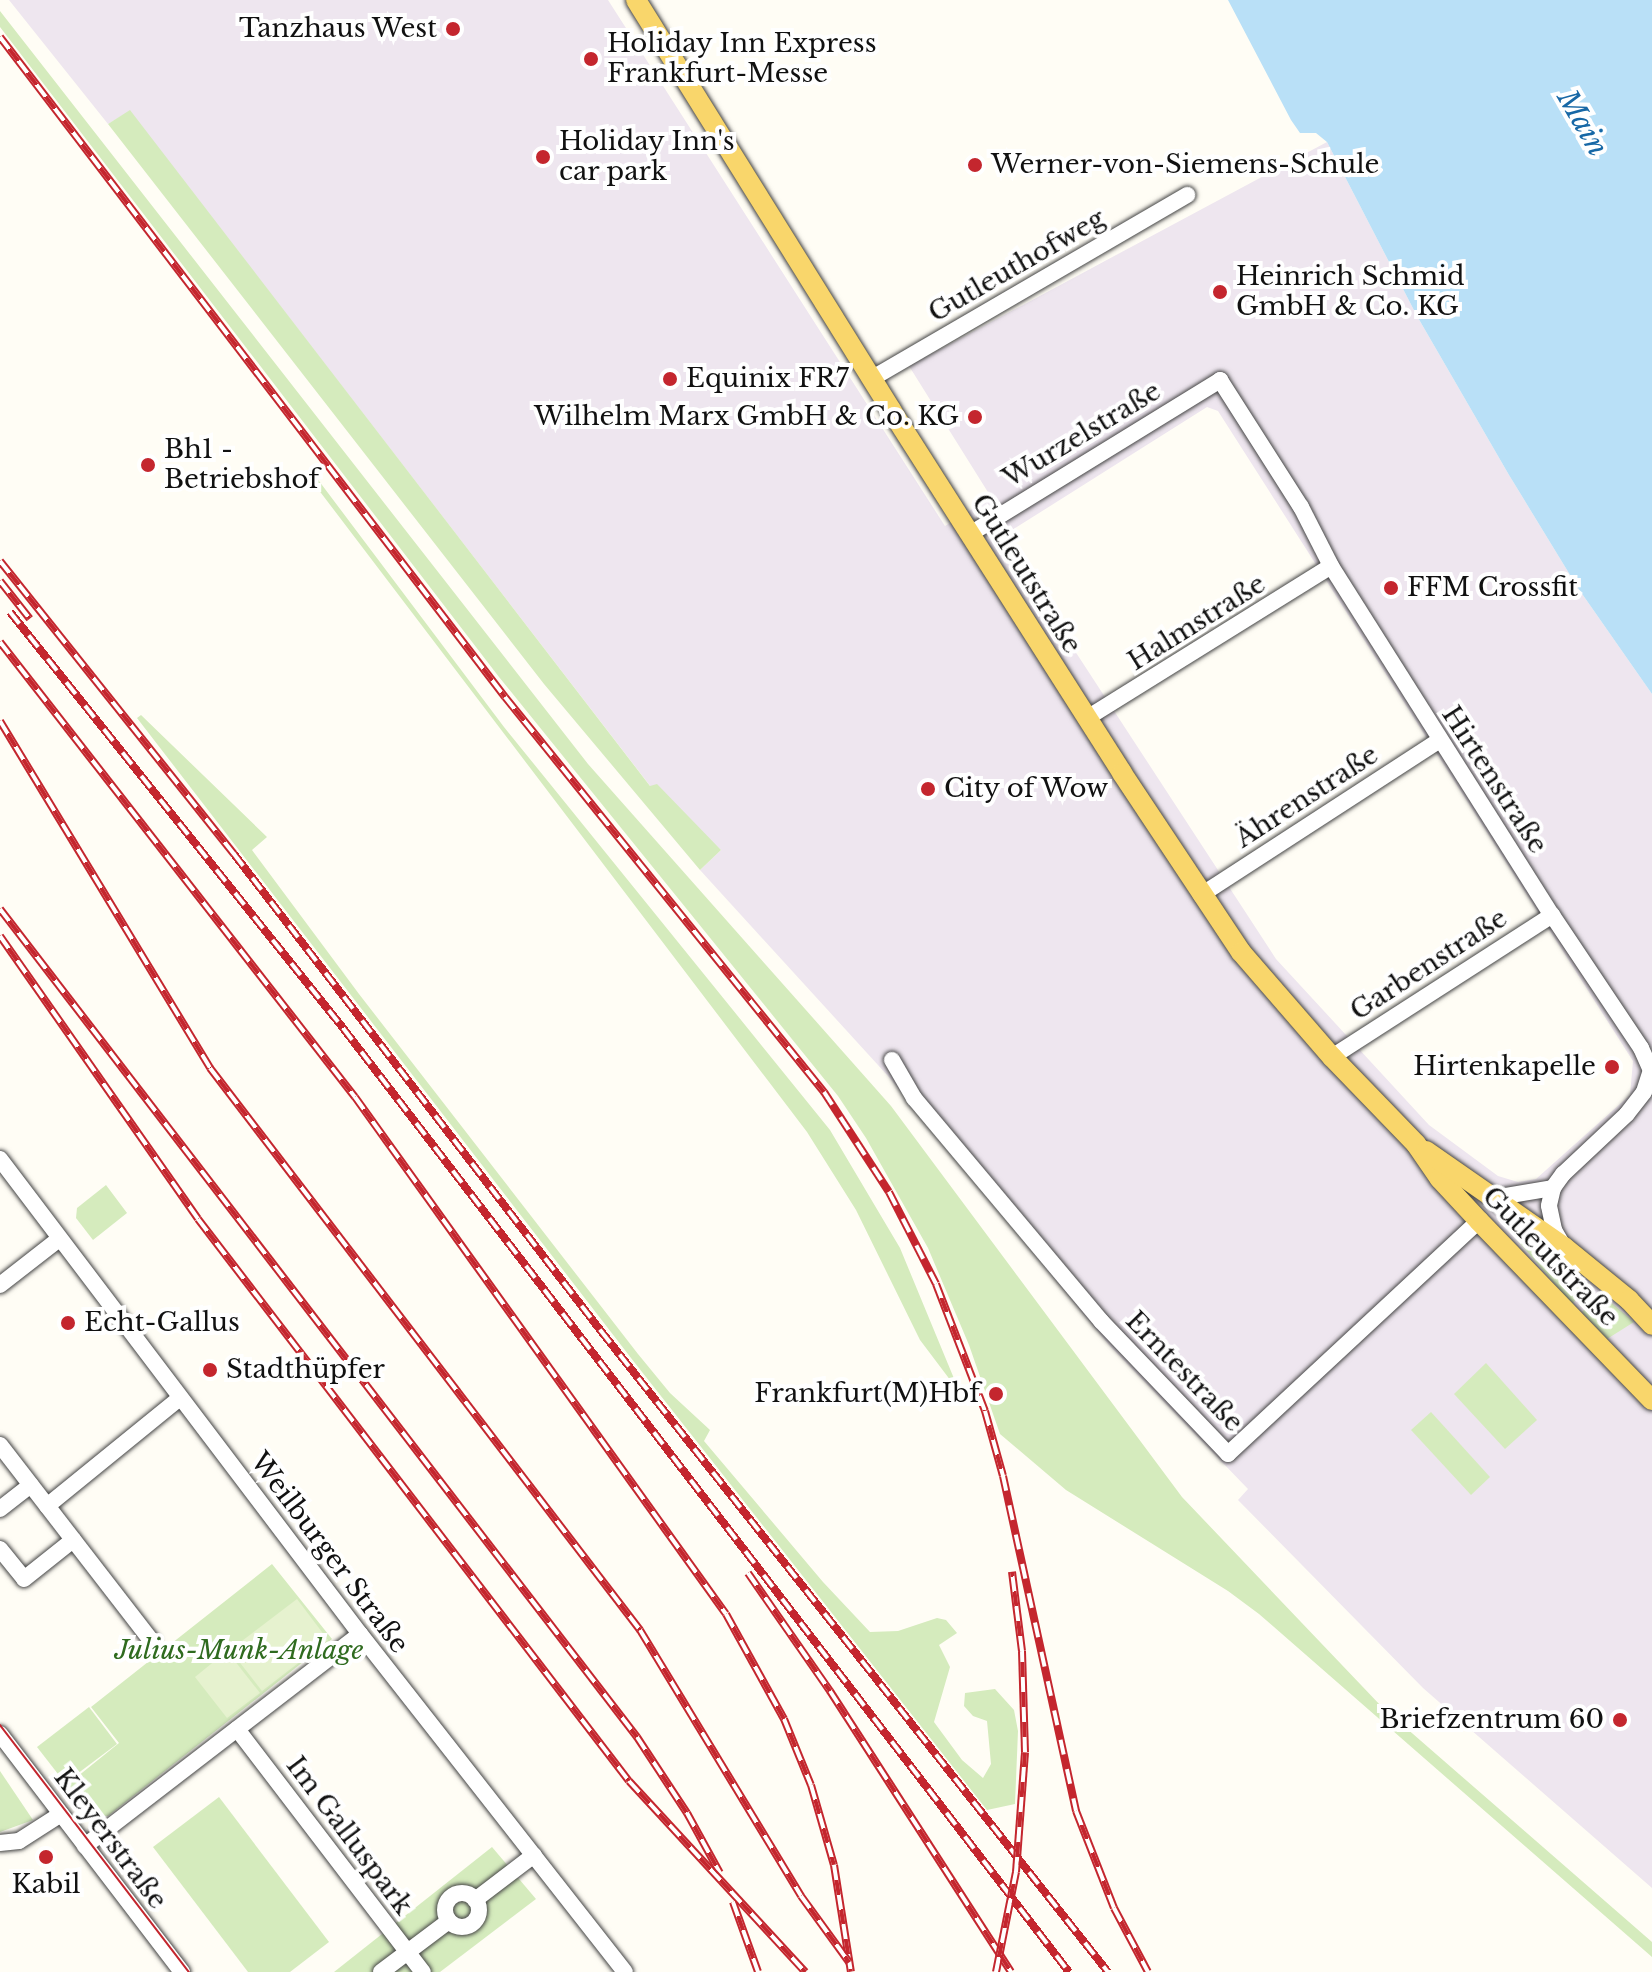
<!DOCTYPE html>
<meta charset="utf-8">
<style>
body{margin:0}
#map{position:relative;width:1652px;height:1972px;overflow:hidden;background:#fffdf5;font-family:"Libre Baskerville",serif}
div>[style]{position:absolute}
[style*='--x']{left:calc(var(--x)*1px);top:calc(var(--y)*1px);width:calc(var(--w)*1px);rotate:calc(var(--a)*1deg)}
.industrial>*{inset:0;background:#eee6ef}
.green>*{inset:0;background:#d5ebbd}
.pitch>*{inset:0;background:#e6f2cf}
.water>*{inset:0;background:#b9e0f7}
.roads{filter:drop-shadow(0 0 2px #444) drop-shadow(0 0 2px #444)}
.minor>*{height:16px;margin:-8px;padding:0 8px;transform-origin:8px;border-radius:8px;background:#fff}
.minor>.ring{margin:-8px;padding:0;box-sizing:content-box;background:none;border:16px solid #fff;border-radius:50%}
.major>*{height:20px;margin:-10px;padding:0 10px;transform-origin:10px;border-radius:10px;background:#f9d66b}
.tram>*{height:2px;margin:-1px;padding:0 1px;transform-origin:1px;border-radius:1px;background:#c4262e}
.rail>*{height:8px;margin-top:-4px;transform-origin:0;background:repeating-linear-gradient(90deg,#fff 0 15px,#c4262e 0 30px);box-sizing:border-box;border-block:2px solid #c4262e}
.dots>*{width:22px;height:22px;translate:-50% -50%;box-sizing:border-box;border:4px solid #fff;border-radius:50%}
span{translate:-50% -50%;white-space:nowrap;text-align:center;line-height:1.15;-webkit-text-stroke:8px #fff;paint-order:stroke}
.poi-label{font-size:26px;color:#111}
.right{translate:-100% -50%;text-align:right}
.left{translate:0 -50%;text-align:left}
.street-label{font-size:26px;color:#111}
.park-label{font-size:26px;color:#2f6b1f;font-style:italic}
.water-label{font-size:28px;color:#1768a6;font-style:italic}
</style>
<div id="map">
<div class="industrial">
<i style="clip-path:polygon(evenodd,9px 0,608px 0,945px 526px,991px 497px,909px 366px,1327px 142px,1417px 316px,1509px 475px,1578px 588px,1652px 694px,1652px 1888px,1423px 1688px,1238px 1500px,1248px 1489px,1109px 1345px,888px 1076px,700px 870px,721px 850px,651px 787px,130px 111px,108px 124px,9px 0,1207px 407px,1218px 411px,1633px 1061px,1630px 1095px,1536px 1179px,1518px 1182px,1498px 1176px,1429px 1125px,1276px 959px,1011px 553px,1007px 542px,1009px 532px,1207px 407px)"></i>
</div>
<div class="green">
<i style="clip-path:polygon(0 11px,588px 764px,891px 1106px,1182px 1497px,1382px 1707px,1652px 1942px,1652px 1957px,1259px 1614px,1228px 1591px,1066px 1490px,1000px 1434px,969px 1345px,928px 1248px,866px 1138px,838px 1096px,499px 677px,0 27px)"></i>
<i style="clip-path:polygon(130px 110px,650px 786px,657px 784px,721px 850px,700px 870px,544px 684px,108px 124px)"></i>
<i style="clip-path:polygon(316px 477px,504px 727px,830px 1130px,900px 1248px,960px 1393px,920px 1340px,856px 1210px,807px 1132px,318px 489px)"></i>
<i style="clip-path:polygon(141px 715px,267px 837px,252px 850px,359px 994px,638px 1354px,670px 1393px,710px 1430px,704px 1441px,823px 1582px,870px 1632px,898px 1631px,937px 1618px,946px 1620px,957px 1633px,939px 1645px,950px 1667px,934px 1722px,962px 1760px,983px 1778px,991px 1764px,987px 1721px,973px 1716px,964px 1706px,965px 1693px,995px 1689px,1014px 1710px,1018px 1731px,1015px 1804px,987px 1810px,631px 1358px,137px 718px)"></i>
<i style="clip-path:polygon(106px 1185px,127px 1213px,93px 1240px,76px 1218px,77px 1208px)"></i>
<i style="clip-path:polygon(1505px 1226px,1511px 1228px,1590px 1285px,1572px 1304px)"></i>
<i style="clip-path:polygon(1600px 1293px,1634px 1322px,1607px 1339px,1582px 1312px)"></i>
<i style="clip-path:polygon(1486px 1363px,1537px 1420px,1505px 1449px,1454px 1394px)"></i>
<i style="clip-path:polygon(1431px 1412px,1490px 1477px,1471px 1495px,1411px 1430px)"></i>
<i style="clip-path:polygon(272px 1564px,332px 1639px,108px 1816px,91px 1815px,67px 1785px,119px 1743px,91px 1707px)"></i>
<i style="clip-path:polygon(89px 1707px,117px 1744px,65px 1783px,37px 1747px)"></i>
<i style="clip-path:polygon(0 1771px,33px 1820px,0 1832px)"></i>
<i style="clip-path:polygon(219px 1797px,329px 1942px,290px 1972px,248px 1972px,153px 1847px)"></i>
<i style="clip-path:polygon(492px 1847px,536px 1899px,440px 1972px,334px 1972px)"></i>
</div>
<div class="pitch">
<i style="clip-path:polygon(297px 1599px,328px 1640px,262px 1691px,230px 1650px)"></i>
<i style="clip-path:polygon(227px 1651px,260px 1693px,227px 1718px,195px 1677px)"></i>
</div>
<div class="water">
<i style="clip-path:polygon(1228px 0,1652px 0,1652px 694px,1578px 588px,1509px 475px,1417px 316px,1327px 142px,1316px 133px,1300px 133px,1291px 120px)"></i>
</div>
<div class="roads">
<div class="minor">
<i style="--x:871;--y:379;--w:366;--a:-30.2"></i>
<i style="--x:970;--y:534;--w:294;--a:-31.6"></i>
<i style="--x:1220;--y:380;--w:151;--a:57.5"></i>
<i style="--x:1301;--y:507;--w:66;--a:63"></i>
<i style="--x:1331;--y:566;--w:413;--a:57.7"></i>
<i style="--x:1552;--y:915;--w:160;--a:56.2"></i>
<i style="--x:1641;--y:1048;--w:24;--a:66"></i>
<i style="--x:1651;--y:1070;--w:23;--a:108"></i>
<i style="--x:1644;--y:1092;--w:28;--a:128"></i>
<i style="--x:1627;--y:1114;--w:88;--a:136.8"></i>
<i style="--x:1563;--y:1174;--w:17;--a:126"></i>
<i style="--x:1553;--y:1188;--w:18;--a:103"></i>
<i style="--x:1549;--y:1206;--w:25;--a:78"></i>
<i style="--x:1554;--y:1230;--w:20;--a:60"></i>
<i style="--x:1087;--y:718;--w:287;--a:-31.9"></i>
<i style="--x:1201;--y:895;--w:285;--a:-33"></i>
<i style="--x:1332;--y:1057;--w:262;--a:-32.8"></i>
<i style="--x:892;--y:1060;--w:44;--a:59.9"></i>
<i style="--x:914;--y:1098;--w:291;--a:50"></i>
<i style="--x:1101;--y:1321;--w:184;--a:46.3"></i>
<i style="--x:1228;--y:1454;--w:342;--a:-42.9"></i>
<i style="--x:0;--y:1159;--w:596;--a:52.84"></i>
<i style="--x:360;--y:1634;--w:429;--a:51.9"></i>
<i style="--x:1493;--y:1198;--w:61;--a:-9.5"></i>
<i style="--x:0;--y:1285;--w:75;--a:-37.9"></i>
<i style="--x:0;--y:1445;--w:249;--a:52.3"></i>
<i style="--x:47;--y:1506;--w:171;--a:-39.1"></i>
<i style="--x:0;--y:1509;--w:39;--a:-38"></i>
<i style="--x:0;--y:1549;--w:38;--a:51"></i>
<i style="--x:24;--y:1579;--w:63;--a:-38.5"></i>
<i style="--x:237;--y:1729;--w:306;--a:52.6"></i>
<i style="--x:0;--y:1734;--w:300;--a:52.6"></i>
<i style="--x:0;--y:1843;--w:19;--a:-6"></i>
<i style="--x:19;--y:1841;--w:50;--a:-32.7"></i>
<i style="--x:85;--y:1846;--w:347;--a:-37.6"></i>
<i class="ring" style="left:445px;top:1893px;width:18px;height:18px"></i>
<i style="--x:475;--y:1900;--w:74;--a:-37.3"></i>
<i style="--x:381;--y:1972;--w:85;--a:-36.9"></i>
</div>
<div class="major">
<i style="--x:636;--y:0;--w:483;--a:58.1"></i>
<i style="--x:891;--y:410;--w:430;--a:57.5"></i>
<i style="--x:1122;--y:773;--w:215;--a:56.4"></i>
<i style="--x:1241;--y:952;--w:139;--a:49.1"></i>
<i style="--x:1332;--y:1057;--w:121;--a:46"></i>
<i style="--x:1416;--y:1144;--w:42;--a:55.6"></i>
<i style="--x:1440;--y:1179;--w:57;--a:47.1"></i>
<i style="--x:1479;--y:1221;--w:249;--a:46"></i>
<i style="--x:1426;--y:1151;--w:168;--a:34.8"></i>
<i style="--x:1564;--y:1247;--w:84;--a:39.2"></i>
<i style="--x:1629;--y:1300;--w:34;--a:47"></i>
</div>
</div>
<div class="tram">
<i style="--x:0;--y:1725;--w:311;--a:52.6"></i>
</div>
<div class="rail">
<i style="--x:0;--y:37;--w:831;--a:52.58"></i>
<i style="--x:505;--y:697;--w:508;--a:51.08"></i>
<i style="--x:824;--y:1092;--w:119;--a:57"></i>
<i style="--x:889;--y:1192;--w:103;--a:62.9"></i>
<i style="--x:936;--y:1284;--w:136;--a:68.9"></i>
<i style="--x:985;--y:1411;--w:67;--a:74.5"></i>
<i style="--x:1003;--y:1476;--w:343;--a:77.7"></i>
<i style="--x:1076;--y:1811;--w:104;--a:68.6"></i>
<i style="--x:1114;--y:1908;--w:72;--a:62"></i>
<i style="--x:0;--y:561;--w:375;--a:51.4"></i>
<i style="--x:234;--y:854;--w:602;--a:52.43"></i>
<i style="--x:601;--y:1331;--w:817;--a:51.66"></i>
<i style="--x:0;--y:581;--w:48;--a:51.7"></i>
<i style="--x:10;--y:612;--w:533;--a:51.32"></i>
<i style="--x:343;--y:1028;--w:1191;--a:52.44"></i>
<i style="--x:0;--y:642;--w:577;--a:52.04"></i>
<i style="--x:355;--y:1097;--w:636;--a:54.34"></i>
<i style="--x:726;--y:1614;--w:120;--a:61.1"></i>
<i style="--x:784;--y:1719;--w:71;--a:67.8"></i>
<i style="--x:811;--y:1785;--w:83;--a:74"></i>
<i style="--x:834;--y:1865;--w:108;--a:81"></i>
<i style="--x:0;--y:721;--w:406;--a:58.8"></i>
<i style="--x:210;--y:1068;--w:708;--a:52.58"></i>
<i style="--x:640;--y:1630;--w:311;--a:58.8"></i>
<i style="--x:801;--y:1896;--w:82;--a:54"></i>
<i style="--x:0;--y:909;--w:1045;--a:52.43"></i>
<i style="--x:637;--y:1737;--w:91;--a:56.7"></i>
<i style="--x:687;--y:1813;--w:68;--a:61.2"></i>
<i style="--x:0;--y:936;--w:345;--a:55"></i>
<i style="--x:198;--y:1219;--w:708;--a:52.52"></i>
<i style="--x:629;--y:1781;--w:260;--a:47.3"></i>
<i style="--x:748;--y:1573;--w:144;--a:55.2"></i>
<i style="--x:830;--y:1691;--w:334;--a:57.2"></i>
<i style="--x:733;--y:1902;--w:74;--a:70.3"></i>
<i style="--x:996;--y:1972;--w:102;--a:-78.7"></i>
<i style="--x:1016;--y:1872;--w:120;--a:-85.7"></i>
<i style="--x:1025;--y:1752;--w:101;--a:-91.7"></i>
<i style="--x:1022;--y:1651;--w:80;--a:-97.2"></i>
</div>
<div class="dots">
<i style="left:453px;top:29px;background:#c4262e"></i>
<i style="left:591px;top:59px;background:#c4262e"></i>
<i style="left:543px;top:157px;background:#c4262e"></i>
<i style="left:975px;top:165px;background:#c4262e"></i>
<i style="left:1220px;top:292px;background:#c4262e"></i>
<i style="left:670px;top:379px;background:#c4262e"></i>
<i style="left:975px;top:417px;background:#c4262e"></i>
<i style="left:148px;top:465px;background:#c4262e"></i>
<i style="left:1391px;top:588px;background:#c4262e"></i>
<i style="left:928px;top:789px;background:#c4262e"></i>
<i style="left:1612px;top:1067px;background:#c4262e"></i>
<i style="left:68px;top:1323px;background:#c4262e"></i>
<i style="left:210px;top:1370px;background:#c4262e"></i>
<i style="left:996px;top:1394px;background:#c4262e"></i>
<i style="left:1620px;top:1720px;background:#c4262e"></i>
<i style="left:46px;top:1857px;background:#c4262e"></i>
</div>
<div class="poi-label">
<span class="right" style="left:437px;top:29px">Tanzhaus West</span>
<span class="left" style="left:607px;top:59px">Holiday Inn Express<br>Frankfurt-Messe</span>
<span class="left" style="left:559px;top:157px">Holiday Inn's<br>car park</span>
<span class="left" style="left:991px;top:165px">Werner-von-Siemens-Schule</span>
<span class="left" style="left:1236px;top:292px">Heinrich Schmid<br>GmbH &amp; Co. KG</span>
<span class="left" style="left:686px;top:379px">Equinix FR7</span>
<span class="right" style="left:959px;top:417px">Wilhelm Marx GmbH &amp; Co. KG</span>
<span class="left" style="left:164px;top:465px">Bh1 -<br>Betriebshof</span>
<span class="left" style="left:1407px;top:588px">FFM Crossfit</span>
<span class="left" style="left:944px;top:789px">City of Wow</span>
<span class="right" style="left:1596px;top:1067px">Hirtenkapelle</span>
<span class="left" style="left:84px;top:1323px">Echt-Gallus</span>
<span class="left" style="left:226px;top:1370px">Stadthüpfer</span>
<span class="right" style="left:980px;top:1394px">Frankfurt(M)Hbf</span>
<span class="right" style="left:1604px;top:1720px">Briefzentrum 60</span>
<span style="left:46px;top:1885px">Kabil</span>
</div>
<div class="street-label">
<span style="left:1017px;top:266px;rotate:-30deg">Gutleuthofweg</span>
<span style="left:1082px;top:435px;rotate:-31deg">Wurzelstraße</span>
<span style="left:1026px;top:574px;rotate:58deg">Gutleutstraße</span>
<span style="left:1197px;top:623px;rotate:-32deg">Halmstraße</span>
<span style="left:1494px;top:780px;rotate:57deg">Hirtenstraße</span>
<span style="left:1307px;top:797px;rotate:-33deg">Ährenstraße</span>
<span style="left:1429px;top:965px;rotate:-33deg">Garbenstraße</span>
<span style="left:1550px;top:1257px;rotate:46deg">Gutleutstraße</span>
<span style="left:1184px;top:1372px;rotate:46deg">Erntestraße</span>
<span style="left:329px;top:1553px;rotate:53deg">Weilburger Straße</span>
<span style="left:349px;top:1836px;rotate:53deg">Im Galluspark</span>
<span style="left:110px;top:1839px;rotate:53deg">Kleyerstraße</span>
</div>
<div class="park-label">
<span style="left:239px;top:1651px">Julius-Munk-Anlage</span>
</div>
<div class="water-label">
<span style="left:1582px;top:123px;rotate:60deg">Main</span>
</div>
</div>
